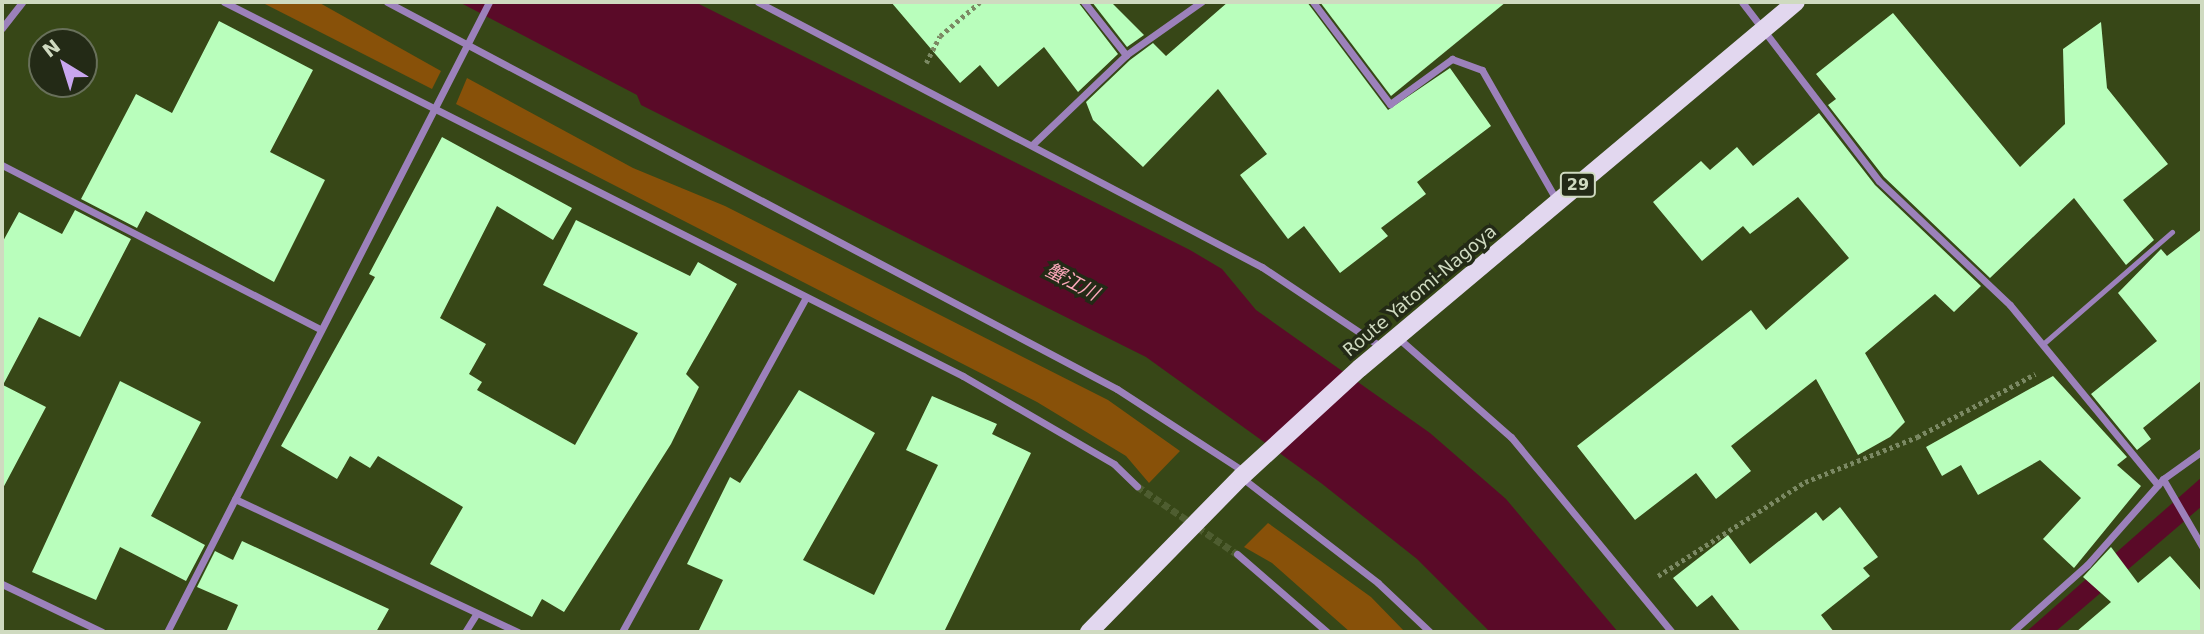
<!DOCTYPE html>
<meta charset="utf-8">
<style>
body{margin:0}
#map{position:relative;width:2204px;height:634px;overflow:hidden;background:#374717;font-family:"DejaVu Sans","Noto Sans JP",sans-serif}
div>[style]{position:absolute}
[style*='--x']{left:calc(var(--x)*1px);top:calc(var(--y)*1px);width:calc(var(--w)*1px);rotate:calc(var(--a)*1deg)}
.green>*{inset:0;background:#885109}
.water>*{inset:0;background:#5a0a28}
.building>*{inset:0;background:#b9febc}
.minor-tunnel>*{height:7px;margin-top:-3.5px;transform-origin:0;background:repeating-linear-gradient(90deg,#4e5d30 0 7px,transparent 0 10.5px)}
.path>*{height:4.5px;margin-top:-2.25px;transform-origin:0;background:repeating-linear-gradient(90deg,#7b8963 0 3.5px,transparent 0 7px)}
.service>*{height:5px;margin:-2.5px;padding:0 2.5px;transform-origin:2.5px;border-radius:2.5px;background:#9c81bb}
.minor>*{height:7px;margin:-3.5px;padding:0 3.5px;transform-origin:3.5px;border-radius:3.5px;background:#9c81bb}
.primary>*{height:18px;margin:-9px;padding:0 9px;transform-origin:9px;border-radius:9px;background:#e2d7ef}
span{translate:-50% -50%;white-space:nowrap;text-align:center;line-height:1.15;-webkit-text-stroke:7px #232a16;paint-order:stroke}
.shield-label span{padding:2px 5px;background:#232a16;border:2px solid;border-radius:5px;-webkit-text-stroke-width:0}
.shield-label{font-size:16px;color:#cfdac0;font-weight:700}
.street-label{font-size:18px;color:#cfdac0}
.water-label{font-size:19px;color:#fda8bb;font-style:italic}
.frame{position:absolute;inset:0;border:4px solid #cfdac0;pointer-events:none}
.north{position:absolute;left:28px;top:28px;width:70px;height:70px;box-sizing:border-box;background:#232a16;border:2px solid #68705a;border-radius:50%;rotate:322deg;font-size:19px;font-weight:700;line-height:28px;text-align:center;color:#cfdac0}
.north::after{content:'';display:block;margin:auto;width:24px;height:32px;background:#c8a6ef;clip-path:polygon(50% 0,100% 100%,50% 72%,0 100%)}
</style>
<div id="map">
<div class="green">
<i style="clip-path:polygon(261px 2px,318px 2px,441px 71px,432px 89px)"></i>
<i style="clip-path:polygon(467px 78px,633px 168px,725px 206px,1108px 400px,1180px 451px,1149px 483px,1126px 456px,1037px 402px,456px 104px)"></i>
<i style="clip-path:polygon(1268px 523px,1371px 597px,1405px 632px,1350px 632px,1272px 563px,1244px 547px)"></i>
</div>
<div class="water">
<i style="clip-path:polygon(459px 2px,695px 2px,1190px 250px,1222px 269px,1256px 310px,1430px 433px,1506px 499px,1618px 632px,1490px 632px,1417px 559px,1321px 483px,1146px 357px,641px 105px,637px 95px)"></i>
<i style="clip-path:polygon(2202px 477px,2202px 506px,2055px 632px,2026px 632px)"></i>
</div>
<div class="building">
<i style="clip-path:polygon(891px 2px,1078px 2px,1118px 54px,1078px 92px,1044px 47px,998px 87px,980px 65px,960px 83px)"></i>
<i style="clip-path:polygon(1092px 2px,1111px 2px,1144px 35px,1127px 47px)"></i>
<i style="clip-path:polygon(1228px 2px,1307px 2px,1388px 110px,1450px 68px,1491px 126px,1417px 182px,1426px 194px,1381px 228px,1388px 236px,1340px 273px,1304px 226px,1288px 239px,1240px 175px,1267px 154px,1218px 89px,1143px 167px,1093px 120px,1086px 102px,1130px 60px,1153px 43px,1166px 56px)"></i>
<i style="clip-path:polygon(1320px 2px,1506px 2px,1391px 96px)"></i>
<i style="clip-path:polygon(1893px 13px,2020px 167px,2065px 124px,2063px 49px,2101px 22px,2107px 88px,2168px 164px,2123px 200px,2154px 240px,2126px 265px,2074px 198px,1990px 278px,1884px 177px,1828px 105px,1836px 99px,1816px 74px)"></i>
<i style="clip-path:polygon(219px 21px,313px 70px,270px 152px,325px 180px,274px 282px,146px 211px,137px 228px,81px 199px,136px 94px,172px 113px)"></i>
<i style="clip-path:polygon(1819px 113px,1875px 185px,1981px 286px,1954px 312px,1935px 294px,1865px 353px,1905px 422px,1890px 437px,1858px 455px,1816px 379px,1731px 446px,1751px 471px,1716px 499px,1696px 473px,1635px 520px,1577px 446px,1751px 310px,1766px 330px,1849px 258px,1798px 197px,1750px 234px,1743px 226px,1702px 261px,1653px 202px,1701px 161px,1710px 170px,1737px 147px,1753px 166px)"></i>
<i style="clip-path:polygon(442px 137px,572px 208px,553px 240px,497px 206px,440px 318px,486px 344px,469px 374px,482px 382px,477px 390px,575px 445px,638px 333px,543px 285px,576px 220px,690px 276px,698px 262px,737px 284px,686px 374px,699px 387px,671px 444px,564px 612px,542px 599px,532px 617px,430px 564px,463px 507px,378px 456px,370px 468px,350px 456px,337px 479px,281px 446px,375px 277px,369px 274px)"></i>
<i style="clip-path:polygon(75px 210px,131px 239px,80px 337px,39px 317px,3px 385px,46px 407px,2px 490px,2px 243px,19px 212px,62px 234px)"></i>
<i style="clip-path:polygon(2202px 229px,2202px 380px,2143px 428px,2151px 439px,2137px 450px,2091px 394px,2157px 341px,2118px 293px,2161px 249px,2167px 256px)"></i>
<i style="clip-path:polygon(2053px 376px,2127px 457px,2117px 465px,2141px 486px,2074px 568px,2043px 539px,2081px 498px,2040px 460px,1978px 495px,1961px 465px,1942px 476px,1926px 447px)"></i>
<i style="clip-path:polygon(120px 381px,201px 422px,151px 516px,205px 545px,186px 581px,120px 547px,96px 600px,32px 572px)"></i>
<i style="clip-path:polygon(799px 390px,875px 433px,803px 560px,874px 595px,938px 465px,906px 450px,932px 396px,997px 424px,992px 434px,1031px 453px,944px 632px,698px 632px,723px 580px,687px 564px,730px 477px,740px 483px)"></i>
<i style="clip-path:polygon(1840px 507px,1878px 557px,1863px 568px,1870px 576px,1821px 615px,1834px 632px,1741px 632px,1712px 595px,1697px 607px,1673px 578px,1728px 535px,1750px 564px,1816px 512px,1823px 521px)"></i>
<i style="clip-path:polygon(242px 541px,389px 609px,376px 632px,226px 632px,238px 605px,197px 587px,215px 551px,233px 560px)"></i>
<i style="clip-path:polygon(2111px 547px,2138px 583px,2170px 556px,2202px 592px,2202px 632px,2076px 632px,2111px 602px,2083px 577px)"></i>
</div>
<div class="minor-tunnel">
<i style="--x:1137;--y:486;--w:121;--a:34.2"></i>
</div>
<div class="path">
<i style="--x:926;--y:63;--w:30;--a:-63"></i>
<i style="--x:940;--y:36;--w:52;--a:-40.4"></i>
<i style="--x:1658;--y:576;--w:174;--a:-32.6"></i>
<i style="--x:1805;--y:482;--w:121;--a:-21.9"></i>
<i style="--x:1917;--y:437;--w:134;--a:-28.1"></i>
</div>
<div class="service">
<i style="--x:2043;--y:344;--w:171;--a:-41"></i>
</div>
<div class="minor">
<i style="--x:224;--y:2;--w:828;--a:26.84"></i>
<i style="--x:963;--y:376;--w:175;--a:30.2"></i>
<i style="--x:1114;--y:464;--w:32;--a:44"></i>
<i style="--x:387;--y:2;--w:826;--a:27.93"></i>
<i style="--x:1117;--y:389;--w:153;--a:33"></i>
<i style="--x:758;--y:2;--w:569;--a:27.74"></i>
<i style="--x:1262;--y:267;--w:146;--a:33.8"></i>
<i style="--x:1084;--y:2;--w:68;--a:51.6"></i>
<i style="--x:1313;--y:2;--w:128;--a:53"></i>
<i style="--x:1390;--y:104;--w:77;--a:-36"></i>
<i style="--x:1452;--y:59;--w:32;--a:20"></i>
<i style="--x:1482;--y:70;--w:151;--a:60.2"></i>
<i style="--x:1742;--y:2;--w:225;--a:52.6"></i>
<i style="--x:1879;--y:181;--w:180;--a:43.4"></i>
<i style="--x:2010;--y:305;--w:233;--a:50.6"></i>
<i style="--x:2;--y:28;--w:33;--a:-52"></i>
<i style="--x:1033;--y:144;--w:129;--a:-43.7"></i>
<i style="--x:1126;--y:55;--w:92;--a:-35.2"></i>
<i style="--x:2;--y:165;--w:358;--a:27.3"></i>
<i style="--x:1397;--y:337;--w:152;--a:41.3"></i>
<i style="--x:1511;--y:437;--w:253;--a:50.5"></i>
<i style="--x:1241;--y:477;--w:173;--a:37.7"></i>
<i style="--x:1378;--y:583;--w:71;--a:43.3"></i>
<i style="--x:2163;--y:479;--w:78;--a:59.8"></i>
<i style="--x:235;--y:499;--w:313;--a:25.2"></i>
<i style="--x:1237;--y:554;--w:119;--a:40.9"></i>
<i style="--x:2;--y:584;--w:111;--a:25.6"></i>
<i style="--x:167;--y:632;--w:708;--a:-62.93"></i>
<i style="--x:465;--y:632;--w:22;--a:-58"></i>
<i style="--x:622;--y:632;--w:382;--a:-61.2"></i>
<i style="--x:2012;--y:632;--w:101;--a:-41.8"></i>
<i style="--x:2087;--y:565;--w:115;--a:-48.5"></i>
<i style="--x:2163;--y:479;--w:48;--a:-35.7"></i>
</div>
<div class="primary">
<i style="--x:1089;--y:632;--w:217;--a:-45.6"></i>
<i style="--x:1241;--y:477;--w:161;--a:-42.5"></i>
<i style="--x:1360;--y:368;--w:569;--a:-40.01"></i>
</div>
<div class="shield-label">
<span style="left:1578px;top:185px">29</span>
</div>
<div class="street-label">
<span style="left:1420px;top:291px;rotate:-40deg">Route Yatomi-Nagoya</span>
</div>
<div class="water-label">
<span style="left:1072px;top:282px;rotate:28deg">蟹江川</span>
</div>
<div class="frame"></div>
<div class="north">N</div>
</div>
